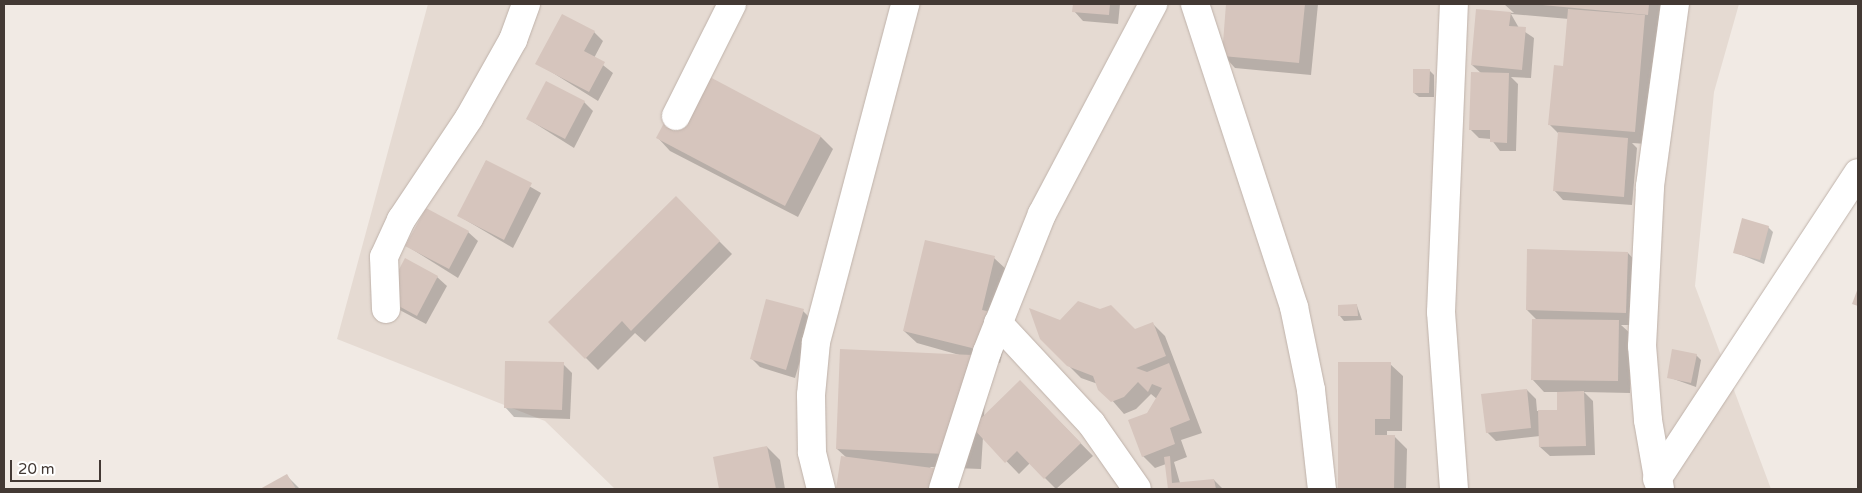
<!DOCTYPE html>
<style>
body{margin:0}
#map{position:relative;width:1862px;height:493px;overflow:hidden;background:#f1eae4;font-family:"Varela Round",sans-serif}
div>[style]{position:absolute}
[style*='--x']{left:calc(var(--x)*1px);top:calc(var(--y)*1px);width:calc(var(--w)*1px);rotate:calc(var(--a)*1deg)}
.residential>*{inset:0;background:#e5dad2}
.shadow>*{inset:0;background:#0003}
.building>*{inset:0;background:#d6c5bd}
.roads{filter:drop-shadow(0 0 1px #bfb2aa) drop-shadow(0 0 1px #bfb2aa)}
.minor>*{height:28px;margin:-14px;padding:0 14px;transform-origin:14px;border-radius:14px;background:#fff}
.tertiary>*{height:28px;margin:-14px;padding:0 14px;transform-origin:14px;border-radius:14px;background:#fff}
span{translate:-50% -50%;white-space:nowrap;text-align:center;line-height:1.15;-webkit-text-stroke:4px #fff;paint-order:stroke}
.frame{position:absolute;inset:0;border:5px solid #433934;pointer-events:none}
.scale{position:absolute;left:10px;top:460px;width:91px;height:22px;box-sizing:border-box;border:2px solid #433934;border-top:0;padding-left:6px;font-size:15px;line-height:18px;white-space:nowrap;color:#433934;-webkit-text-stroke:4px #fff;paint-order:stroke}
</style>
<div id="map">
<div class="residential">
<i style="clip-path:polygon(428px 4px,1739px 4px,1714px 92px,1695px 286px,1771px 489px,615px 489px,545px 421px,337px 339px)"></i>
</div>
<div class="shadow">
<i style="clip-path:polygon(1074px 4px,1120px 4px,1118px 24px,1083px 21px,1074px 11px)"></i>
<i style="clip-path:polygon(1228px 4px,1318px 4px,1311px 75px,1235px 68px,1223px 55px)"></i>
<i style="clip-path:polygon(1504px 4px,1662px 4px,1647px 144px,1632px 143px,1637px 148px,1632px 205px,1563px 200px,1554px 190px,1559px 134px,1550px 125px,1564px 67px,1569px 19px,1511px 14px,1519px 28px,1534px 38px,1531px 78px,1511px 77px,1518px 84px,1516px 151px,1500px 151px,1491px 139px,1479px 138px,1470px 129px,1481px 73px,1472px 65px,1477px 10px,1514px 13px)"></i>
<i style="clip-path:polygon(594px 32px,603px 41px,594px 58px,613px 73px,598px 101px,537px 63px)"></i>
<i style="clip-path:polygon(1429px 70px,1434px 75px,1434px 97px,1419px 97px,1414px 93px)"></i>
<i style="clip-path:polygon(584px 102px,593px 111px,574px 148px,528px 119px)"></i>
<i style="clip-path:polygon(821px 137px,833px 149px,798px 217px,670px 151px,658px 138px)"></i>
<i style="clip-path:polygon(486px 161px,541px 193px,513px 248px,459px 216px)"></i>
<i style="clip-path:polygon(676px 198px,732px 254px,645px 342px,635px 333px,598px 370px,550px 322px)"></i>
<i style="clip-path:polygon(1768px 227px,1773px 232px,1764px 264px,1734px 252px)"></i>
<i style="clip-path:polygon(468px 232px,478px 241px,458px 278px,407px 246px)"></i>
<i style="clip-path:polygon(1628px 253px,1640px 266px,1638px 325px,1621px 325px,1631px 334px,1630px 393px,1584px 392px,1593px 401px,1595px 455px,1550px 456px,1540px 447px,1540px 436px,1496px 441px,1487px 432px,1527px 390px,1536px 399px,1537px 411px,1559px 411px,1558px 392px,1544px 392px,1532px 379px,1537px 320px,1527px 310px)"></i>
<i style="clip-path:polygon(994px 258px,1007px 270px,1009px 327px,1000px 363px,972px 356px,986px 371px,984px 417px,1033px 394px,1093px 456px,1056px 489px,1030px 463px,1019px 474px,983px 437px,981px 469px,930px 467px,951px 489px,838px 489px,842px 457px,847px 458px,837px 449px,963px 356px,917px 343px,904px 331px)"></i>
<i style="clip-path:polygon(437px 277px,447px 286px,426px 324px,394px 307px)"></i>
<i style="clip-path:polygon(1357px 306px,1362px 320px,1344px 321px,1340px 316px)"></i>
<i style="clip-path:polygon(803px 311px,812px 320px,795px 378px,760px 367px,751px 358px)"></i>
<i style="clip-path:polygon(1060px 321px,1135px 330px,1153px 324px,1165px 336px,1202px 433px,1181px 440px,1187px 457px,1174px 462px,1180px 483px,1214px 480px,1223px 489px,1169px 489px,1166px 464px,1155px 468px,1143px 456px,1148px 414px,1157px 399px,1151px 394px,1136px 409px,1124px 414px,1098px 384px,1081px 378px,1041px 338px)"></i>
<i style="clip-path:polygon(1696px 355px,1701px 360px,1696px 387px,1668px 377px)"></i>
<i style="clip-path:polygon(1339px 363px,1390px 364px,1403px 376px,1402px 431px,1387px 431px,1387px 436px,1394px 436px,1407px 449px,1406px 489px,1339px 489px)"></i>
<i style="clip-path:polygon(563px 364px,572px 373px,570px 419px,514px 417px,505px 407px)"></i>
<i style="clip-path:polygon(767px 447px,780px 460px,785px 489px,721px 489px,714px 458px)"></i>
<i style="clip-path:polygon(287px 476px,300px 489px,263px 489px)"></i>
</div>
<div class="building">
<i style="clip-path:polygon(1073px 4px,1110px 4px,1109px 15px,1072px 12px)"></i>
<i style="clip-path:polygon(1226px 4px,1305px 4px,1299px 63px,1222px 56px)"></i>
<i style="clip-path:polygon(1532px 4px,1649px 4px,1648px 15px)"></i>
<i style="clip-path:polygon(1476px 9px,1511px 12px,1509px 26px,1526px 27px,1522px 70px,1471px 65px)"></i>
<i style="clip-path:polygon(1568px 9px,1645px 15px,1635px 132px,1548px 125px,1554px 65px,1563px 66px)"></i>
<i style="clip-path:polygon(562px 14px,595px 31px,584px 51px,605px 62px,589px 92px,535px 64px)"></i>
<i style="clip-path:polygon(693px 68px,821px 136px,785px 206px,656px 138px)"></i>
<i style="clip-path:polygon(1413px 69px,1430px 69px,1429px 93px,1413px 93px)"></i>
<i style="clip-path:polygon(1471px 72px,1509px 73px,1507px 143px,1490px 142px,1490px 130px,1469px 130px)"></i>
<i style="clip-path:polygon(546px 81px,585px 101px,565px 139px,526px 119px)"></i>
<i style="clip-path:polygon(1558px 132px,1628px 138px,1624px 197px,1553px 191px)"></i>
<i style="clip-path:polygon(486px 160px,532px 183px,504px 240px,457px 216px)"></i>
<i style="clip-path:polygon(676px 196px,720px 241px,631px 331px,622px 321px,585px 359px,548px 322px)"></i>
<i style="clip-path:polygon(426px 208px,469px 231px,449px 269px,405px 246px)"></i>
<i style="clip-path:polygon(1742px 218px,1769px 226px,1760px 260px,1733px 253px)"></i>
<i style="clip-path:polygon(925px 240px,995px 256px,982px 310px,997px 313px,988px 352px,903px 331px)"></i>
<i style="clip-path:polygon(1527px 249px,1628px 252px,1626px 313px,1526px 310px)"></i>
<i style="clip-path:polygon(405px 258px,438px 276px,417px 316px,384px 298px)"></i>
<i style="clip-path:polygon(1858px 288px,1858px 306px,1852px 304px)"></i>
<i style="clip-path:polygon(766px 299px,804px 309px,786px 370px,750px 359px)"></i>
<i style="clip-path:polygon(1078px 301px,1100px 309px,1111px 305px,1135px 329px,1153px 322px,1166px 356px,1136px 368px,1147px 372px,1169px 363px,1190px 420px,1170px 428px,1175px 444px,1142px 457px,1128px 420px,1147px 413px,1162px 388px,1152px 384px,1148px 392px,1138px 382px,1124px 397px,1111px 402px,1098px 390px,1093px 376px,1067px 366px,1040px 339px,1029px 308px,1060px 320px)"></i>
<i style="clip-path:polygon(1357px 304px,1358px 316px,1338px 316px,1338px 305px)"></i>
<i style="clip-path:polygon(1532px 319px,1619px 320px,1618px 381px,1531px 380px)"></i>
<i style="clip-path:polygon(840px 349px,972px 355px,967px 455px,836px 449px)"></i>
<i style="clip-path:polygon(1672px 349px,1697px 354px,1691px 383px,1667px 378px)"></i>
<i style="clip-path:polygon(505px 361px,564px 362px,562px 410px,504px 408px)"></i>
<i style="clip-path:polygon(1338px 362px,1391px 362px,1390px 419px,1375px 419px,1375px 435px,1395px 435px,1394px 489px,1338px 489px)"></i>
<i style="clip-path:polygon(1020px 380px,1081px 443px,1044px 479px,1017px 451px,1005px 463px,972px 427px)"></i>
<i style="clip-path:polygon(1527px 389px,1531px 428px,1486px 433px,1481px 394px)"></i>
<i style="clip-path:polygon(1584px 391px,1586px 446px,1539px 447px,1538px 410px,1557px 410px,1557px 392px)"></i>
<i style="clip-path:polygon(767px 446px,776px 489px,719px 489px,713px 457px)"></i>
<i style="clip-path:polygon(841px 456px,940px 469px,938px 489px,836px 489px)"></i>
<i style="clip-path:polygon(1170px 456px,1172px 483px,1214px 479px,1216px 489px,1168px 489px,1164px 457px)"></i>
<i style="clip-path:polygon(287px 474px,296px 489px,260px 489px)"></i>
</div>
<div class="roads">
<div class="minor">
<i style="--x:1195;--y:4;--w:319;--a:71.9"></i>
<i style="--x:1294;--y:307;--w:85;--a:78.4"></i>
<i style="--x:1311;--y:390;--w:100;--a:83.7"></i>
<i style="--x:676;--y:116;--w:125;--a:-63.4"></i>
<i style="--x:386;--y:309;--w:52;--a:-92.2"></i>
<i style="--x:384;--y:257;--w:41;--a:-65.3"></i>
<i style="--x:401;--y:220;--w:123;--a:-56.3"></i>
<i style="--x:469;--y:118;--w:90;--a:-60.6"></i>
<i style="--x:513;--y:40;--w:38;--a:-70"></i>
<i style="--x:998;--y:323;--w:137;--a:47.1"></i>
<i style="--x:1091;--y:423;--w:80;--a:55.1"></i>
<i style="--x:1657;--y:479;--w:366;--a:-56.7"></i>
<i style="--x:821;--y:489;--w:38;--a:-104"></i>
<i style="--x:812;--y:452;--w:57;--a:-91"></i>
<i style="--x:811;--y:395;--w:53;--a:-84.6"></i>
<i style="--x:816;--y:342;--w:350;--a:-75.2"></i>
<i style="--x:943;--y:489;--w:144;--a:-72.2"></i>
<i style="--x:987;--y:352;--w:149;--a:-68.3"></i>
<i style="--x:1042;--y:214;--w:238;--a:-62.1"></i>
<i style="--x:1454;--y:489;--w:177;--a:-94.2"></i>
<i style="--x:1441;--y:312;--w:308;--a:-87.6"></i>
</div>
<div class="tertiary">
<i style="--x:1660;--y:489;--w:70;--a:-99.9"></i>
<i style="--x:1648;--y:420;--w:74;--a:-94.6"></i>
<i style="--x:1642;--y:346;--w:160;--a:-87.1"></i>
<i style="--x:1650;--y:186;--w:184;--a:-82.2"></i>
</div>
</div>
<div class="frame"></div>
<div class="scale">20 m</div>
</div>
